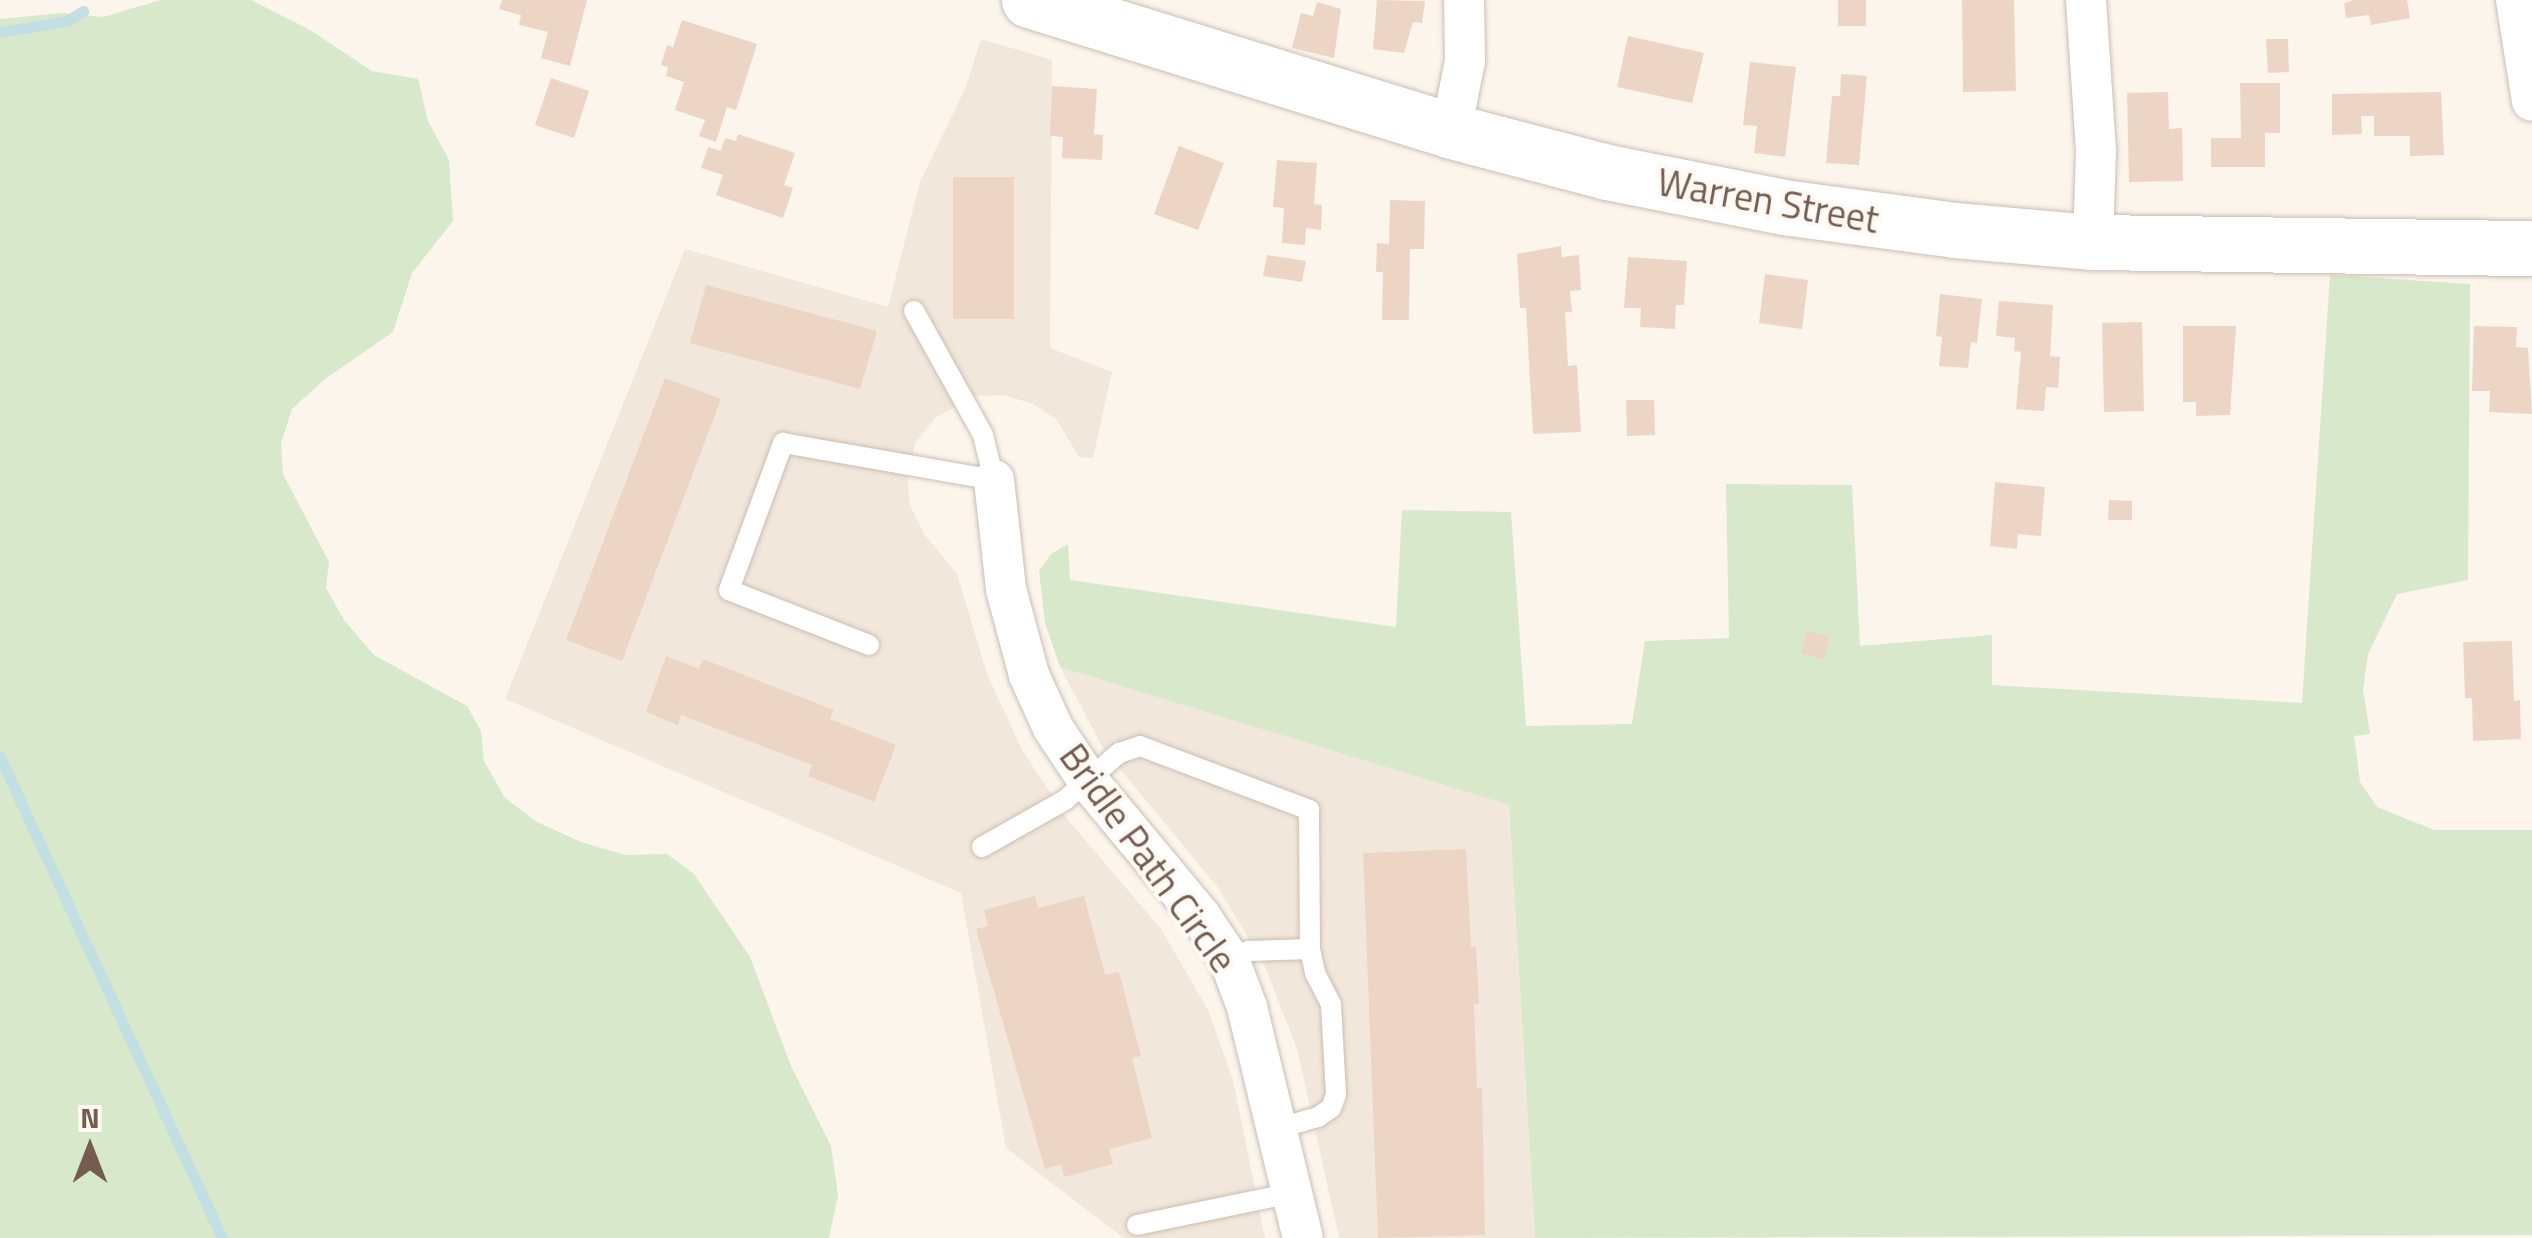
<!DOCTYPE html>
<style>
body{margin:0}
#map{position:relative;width:2532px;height:1238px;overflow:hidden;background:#fbf5ec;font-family:"Titillium Web",sans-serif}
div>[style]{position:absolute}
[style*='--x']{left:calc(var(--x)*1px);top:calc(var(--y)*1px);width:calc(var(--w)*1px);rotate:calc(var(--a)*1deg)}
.residential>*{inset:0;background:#f2e7db}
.green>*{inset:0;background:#d7e8cb}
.stream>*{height:11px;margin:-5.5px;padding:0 5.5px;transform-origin:5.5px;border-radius:5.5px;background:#c2dfe3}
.building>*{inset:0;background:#edd5c6}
.roads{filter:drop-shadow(0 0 2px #ccbdb2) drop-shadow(0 0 2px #ccbdb2)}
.service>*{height:20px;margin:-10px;padding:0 10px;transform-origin:10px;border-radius:10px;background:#fff}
.minor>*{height:40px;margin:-20px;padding:0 20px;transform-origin:20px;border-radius:20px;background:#fff}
.secondary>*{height:55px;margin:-27.5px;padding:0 27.5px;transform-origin:27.5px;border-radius:27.5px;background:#fff}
span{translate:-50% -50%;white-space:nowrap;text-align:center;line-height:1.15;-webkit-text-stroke:8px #fef9f2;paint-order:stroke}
.street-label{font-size:38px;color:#745c51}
.north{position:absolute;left:40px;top:1098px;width:100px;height:100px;-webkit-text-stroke:8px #fef9f2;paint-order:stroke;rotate:0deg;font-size:28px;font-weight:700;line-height:40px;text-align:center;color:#745c51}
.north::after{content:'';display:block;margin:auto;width:35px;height:45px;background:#745c51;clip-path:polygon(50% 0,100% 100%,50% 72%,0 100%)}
</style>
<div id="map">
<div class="residential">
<i style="clip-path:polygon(981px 39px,1052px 60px,1050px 348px,1112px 372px,1093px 458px,1079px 457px,1057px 420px,1033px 404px,1004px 395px,975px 396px,935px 418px,916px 442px,907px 473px,910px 505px,924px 534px,957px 574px,987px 674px,1022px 750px,1068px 820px,1161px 929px,1208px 1010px,1233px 1080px,1265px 1238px,1124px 1238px,1006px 1148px,961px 893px,505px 699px,685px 249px,888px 307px,920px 182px,965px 89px)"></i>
<i style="clip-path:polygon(1060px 667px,1509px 805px,1535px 1238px,1339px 1238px,1297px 1049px,1264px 964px,1219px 889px,1103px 748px)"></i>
</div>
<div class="green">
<i style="clip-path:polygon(161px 0,251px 0,310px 30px,372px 71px,418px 79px,428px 121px,449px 160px,453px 221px,412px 273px,393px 332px,325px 379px,292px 409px,281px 443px,283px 474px,329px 562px,326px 588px,344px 620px,374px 655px,467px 706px,481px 731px,484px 761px,505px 798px,537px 822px,581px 842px,625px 855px,667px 854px,694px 874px,750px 957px,791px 1066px,831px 1146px,838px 1195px,829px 1238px,0 1238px,0 19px,62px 13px,103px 17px)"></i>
<i style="clip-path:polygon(2330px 275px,2470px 284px,2468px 580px,2397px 594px,2368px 654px,2363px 690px,2370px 734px,2354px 736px,2360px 782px,2377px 807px,2434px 830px,2532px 830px,2532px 1235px,1535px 1238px,1509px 805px,1060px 667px,1045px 623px,1039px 571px,1051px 554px,1068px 544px,1070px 580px,1396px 627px,1402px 510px,1511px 512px,1526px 726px,1632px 724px,1645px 641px,1729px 638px,1726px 484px,1852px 485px,1860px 646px,1992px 635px,1992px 685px,2302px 703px)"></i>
</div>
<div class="stream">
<i style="--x:0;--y:32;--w:68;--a:-9.3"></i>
<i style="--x:67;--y:21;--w:19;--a:-32"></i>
<i style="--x:0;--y:757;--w:530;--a:65.22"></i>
</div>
<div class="building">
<i style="clip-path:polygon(502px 0,587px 0,570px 66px,541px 58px,548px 32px,519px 25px,521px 15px,499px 9px)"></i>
<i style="clip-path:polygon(1377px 0,1425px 1px,1422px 23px,1413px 22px,1404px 53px,1373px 49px)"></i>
<i style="clip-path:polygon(1838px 0,1866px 0,1866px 26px,1838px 26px)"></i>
<i style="clip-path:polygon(1962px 0,2014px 0,2016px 91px,1963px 92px)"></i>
<i style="clip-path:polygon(2354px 0,2407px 0,2410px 18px,2371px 25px,2369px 15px,2346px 18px,2344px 3px)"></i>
<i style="clip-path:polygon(1317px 2px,1341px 9px,1334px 58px,1292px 48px,1301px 13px,1313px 16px)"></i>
<i style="clip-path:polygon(682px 20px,757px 44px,736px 110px,727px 107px,716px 142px,699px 136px,705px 120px,675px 110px,684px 82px,666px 76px,668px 67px,661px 65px,667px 45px,673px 47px)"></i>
<i style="clip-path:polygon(1628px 36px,1704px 53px,1692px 103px,1617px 87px)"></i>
<i style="clip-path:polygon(2266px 39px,2288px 39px,2289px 72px,2268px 73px)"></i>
<i style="clip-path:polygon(1750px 62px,1796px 67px,1785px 157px,1754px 153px,1757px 126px,1743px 125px)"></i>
<i style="clip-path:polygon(1841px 74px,1867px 76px,1859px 165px,1826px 163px,1832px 96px,1840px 96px)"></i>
<i style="clip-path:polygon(551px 78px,589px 91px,574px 138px,535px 125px)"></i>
<i style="clip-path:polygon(2240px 83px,2280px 83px,2280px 133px,2265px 133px,2265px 167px,2211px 167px,2211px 138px,2241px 138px)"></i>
<i style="clip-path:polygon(1052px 86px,1097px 89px,1094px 134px,1103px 135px,1102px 160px,1062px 158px,1063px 137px,1050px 136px)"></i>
<i style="clip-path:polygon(2168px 92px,2169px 129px,2182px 128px,2183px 181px,2129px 182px,2127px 93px)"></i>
<i style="clip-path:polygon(2441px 92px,2444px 155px,2410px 156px,2410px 136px,2374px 136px,2374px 116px,2361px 116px,2362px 134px,2332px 135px,2332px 94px)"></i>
<i style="clip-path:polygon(738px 134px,795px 153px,784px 185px,793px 188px,783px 218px,716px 195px,723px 175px,701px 168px,708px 147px,721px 151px,725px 138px,736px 141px)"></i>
<i style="clip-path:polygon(1179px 146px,1224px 163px,1198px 230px,1154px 214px)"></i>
<i style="clip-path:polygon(1277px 160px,1317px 163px,1314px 204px,1322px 205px,1321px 230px,1306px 228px,1305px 245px,1282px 243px,1284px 208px,1273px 207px)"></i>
<i style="clip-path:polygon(953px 177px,1014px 177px,1014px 319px,953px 319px)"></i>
<i style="clip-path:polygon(1390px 200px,1425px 201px,1424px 249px,1410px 249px,1409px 320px,1382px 320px,1383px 272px,1376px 272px,1377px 243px,1389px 244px)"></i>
<i style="clip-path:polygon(1561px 246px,1562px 257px,1579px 255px,1581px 290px,1570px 291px,1572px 312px,1565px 312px,1568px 366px,1577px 365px,1581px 432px,1533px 434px,1526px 308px,1520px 308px,1517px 254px)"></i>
<i style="clip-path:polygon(1267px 255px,1306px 261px,1302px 282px,1263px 276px)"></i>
<i style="clip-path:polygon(1628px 257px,1687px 261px,1684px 305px,1676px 305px,1675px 329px,1640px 327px,1641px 308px,1624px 308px)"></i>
<i style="clip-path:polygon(1765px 274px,1808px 280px,1802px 329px,1759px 323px)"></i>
<i style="clip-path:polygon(706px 285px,877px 331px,860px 389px,690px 343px)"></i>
<i style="clip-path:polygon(1940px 294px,1982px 299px,1977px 343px,1971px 342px,1968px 368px,1939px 366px,1942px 337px,1936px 336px)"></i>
<i style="clip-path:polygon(1999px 301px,2053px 305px,2050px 356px,2060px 357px,2058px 388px,2046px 387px,2044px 411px,2016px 409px,2021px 352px,2014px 351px,2015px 338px,1996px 336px)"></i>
<i style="clip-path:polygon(2142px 322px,2144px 411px,2104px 412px,2102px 323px)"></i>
<i style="clip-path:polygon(2183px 326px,2236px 326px,2230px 415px,2196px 416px,2196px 402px,2183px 402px)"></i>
<i style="clip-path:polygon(2474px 326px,2517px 327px,2516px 347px,2528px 348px,2532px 414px,2489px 412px,2490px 391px,2472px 391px)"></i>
<i style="clip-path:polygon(665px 378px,721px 399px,622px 661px,566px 640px)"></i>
<i style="clip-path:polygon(1626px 400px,1654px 400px,1655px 435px,1627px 436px)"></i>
<i style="clip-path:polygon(1995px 482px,2045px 487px,2041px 536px,2018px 534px,2017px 549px,1990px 546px)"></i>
<i style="clip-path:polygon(2109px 500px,2132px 501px,2132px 520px,2108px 520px)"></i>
<i style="clip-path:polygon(1807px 631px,1830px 637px,1824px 659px,1801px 653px)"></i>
<i style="clip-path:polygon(2512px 641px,2514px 701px,2520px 700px,2521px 739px,2473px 741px,2472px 698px,2465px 698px,2463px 642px)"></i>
<i style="clip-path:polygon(666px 656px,699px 669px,703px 659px,834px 710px,830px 719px,896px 745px,874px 802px,808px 776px,812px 765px,681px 715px,678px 725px,646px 712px)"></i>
<i style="clip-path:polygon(1466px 849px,1471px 947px,1476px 947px,1479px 1004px,1474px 1004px,1477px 1088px,1482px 1088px,1485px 1235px,1378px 1238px,1363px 853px)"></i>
<i style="clip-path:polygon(1035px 896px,1038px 908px,1084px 896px,1105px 975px,1119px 972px,1141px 1056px,1132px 1058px,1152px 1138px,1109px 1149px,1113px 1164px,1064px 1177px,1061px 1164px,1045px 1169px,976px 929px,988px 926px,984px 910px)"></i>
</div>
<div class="roads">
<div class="service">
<i style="--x:869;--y:645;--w:150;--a:-158.6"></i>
<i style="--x:729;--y:590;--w:157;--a:-69.8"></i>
<i style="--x:783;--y:443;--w:214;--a:9.9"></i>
<i style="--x:994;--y:480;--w:46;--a:-103.7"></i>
<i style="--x:983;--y:435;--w:142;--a:-119.1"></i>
<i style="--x:982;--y:847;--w:95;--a:-29.5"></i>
<i style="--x:1065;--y:800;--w:72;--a:-41"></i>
<i style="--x:1119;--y:753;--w:22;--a:-18"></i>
<i style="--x:1140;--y:746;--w:181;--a:20.7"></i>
<i style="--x:1309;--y:810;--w:139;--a:89.6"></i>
<i style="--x:1310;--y:949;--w:25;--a:78"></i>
<i style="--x:1315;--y:973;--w:36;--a:63"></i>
<i style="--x:1331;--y:1005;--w:90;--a:86.8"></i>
<i style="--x:1336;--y:1095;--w:14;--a:111"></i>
<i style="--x:1331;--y:1108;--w:16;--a:145"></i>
<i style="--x:1318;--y:1117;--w:44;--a:164.1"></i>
<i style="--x:1229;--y:959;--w:22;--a:-22"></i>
<i style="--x:1249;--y:951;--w:61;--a:-1.9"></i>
<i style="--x:1137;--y:1225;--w:158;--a:-11.7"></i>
</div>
<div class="minor">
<i style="--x:2086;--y:0;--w:152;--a:86.2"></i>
<i style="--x:2096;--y:152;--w:90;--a:91.9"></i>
<i style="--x:2516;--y:0;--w:102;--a:81"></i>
<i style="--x:1451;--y:131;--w:71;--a:-78.7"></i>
<i style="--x:1465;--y:61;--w:61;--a:-90.9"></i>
<i style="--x:994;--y:480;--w:110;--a:83.7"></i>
<i style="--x:1006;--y:589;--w:89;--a:75"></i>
<i style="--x:1029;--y:675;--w:58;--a:65.6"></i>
<i style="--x:1053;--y:728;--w:65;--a:56.3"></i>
<i style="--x:1089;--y:782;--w:175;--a:50.3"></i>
<i style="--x:1201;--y:917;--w:50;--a:56.3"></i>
<i style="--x:1229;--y:959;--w:51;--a:69.4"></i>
<i style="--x:1247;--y:1007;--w:238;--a:76.4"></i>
</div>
<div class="secondary">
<i style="--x:1029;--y:0;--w:442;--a:17.2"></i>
<i style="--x:1451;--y:131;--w:161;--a:14.7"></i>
<i style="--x:1607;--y:172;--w:179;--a:11.2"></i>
<i style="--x:1783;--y:207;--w:174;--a:7.6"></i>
<i style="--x:1955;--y:230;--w:139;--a:5"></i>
<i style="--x:2093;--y:242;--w:439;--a:0.8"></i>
</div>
</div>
<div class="street-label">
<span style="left:1768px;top:201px;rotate:10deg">Warren Street</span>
<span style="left:1148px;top:858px;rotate:54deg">Bridle Path Circle</span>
</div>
<div class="north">N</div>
</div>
